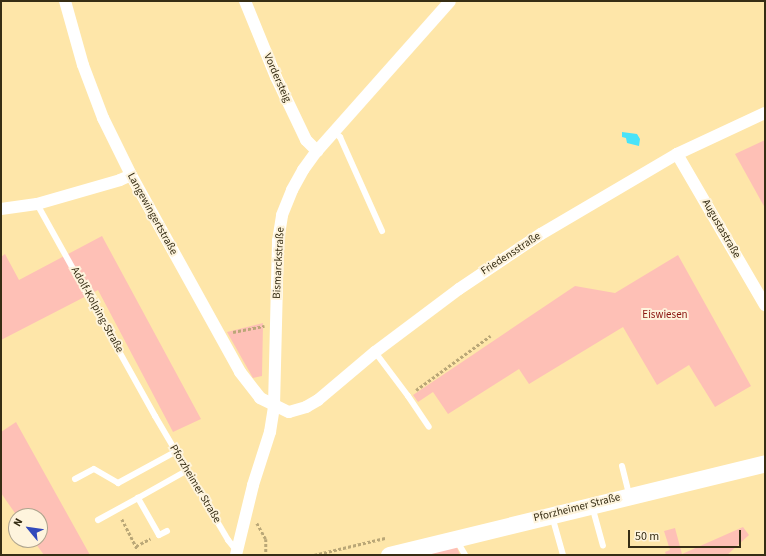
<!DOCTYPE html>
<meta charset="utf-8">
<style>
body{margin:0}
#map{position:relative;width:766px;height:556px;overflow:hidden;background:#fee6a9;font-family:"Source Sans 3",sans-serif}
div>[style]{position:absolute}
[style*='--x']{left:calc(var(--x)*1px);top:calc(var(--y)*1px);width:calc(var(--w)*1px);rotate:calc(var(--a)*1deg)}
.green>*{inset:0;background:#fec0b6}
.water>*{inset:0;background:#49e3f9}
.path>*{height:2.5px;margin-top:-1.25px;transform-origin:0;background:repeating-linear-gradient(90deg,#baa777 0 3px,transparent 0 5px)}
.service>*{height:6px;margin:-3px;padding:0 3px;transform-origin:3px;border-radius:3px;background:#fff}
.minor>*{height:12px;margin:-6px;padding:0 6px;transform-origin:6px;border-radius:6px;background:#fff}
.secondary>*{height:17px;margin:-8.5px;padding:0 8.5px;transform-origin:8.5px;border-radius:8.5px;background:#fff}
span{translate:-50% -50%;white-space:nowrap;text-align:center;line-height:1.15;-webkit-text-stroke:4px #fef4dd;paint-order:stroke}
.street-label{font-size:11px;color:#362d14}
.park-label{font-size:11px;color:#8a140e}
.frame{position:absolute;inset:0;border:2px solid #362d14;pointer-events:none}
.north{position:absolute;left:8px;top:508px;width:40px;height:40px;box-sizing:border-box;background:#fef4dd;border:1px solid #aea48d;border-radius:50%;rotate:299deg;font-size:11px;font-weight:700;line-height:16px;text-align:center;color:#362d14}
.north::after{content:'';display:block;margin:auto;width:14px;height:18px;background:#324abb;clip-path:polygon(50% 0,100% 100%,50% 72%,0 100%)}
.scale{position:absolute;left:628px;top:530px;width:113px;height:18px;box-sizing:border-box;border:2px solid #362d14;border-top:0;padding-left:5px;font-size:12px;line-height:14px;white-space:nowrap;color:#362d14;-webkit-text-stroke:3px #fef4dd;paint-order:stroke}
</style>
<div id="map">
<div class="green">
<i style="clip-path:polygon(765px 140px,765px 208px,735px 154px)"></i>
<i style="clip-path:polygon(102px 236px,201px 419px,173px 432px,98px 290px,1px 340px,1px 257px,5px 254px,19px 280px)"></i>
<i style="clip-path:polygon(678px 255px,751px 386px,715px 407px,689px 365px,657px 385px,623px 327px,529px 384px,519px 369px,448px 414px,433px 392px,418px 402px,413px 395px,575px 286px,615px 293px)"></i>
<i style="clip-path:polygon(263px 323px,262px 376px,253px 378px,227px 332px)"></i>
<i style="clip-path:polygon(16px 422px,90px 555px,44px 555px,33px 540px,40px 540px,40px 516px,17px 516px,1px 493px,1px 432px)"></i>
<i style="clip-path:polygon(743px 527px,749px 535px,727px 555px,666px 555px,665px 552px,670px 550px,664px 531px,675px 528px,682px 554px)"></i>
<i style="clip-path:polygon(456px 545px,460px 555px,421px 555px)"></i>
</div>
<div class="water">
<i style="clip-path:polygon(622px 132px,637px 134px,640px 139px,639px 146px,627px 143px,626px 138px,622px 137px)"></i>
</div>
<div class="path">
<i style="--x:233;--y:332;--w:32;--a:-11"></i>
<i style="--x:416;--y:390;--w:92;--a:-36.1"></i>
<i style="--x:122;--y:519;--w:35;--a:63"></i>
<i style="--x:257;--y:523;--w:18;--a:61"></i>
<i style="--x:266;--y:539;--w:16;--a:90"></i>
<i style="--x:136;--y:546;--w:16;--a:-27"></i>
<i style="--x:314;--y:555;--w:73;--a:-13.5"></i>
</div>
<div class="service">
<i style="--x:334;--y:132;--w:8;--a:40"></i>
<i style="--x:340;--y:137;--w:103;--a:65.9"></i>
<i style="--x:37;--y:204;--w:243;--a:60.9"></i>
<i style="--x:155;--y:416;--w:144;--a:59.5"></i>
<i style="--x:228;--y:540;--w:14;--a:51"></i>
<i style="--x:375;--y:352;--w:55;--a:53.1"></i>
<i style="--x:408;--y:396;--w:37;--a:56"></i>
<i style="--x:622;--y:466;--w:30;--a:76"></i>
<i style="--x:75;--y:479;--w:21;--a:-28"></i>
<i style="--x:94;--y:469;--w:28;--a:30"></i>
<i style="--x:118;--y:483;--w:65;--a:-28.5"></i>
<i style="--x:592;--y:506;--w:41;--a:74.6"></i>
<i style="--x:552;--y:516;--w:41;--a:74.2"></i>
<i style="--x:98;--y:520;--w:46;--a:-28.8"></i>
<i style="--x:167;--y:531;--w:9;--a:153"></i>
<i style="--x:159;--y:535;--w:43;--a:-119.6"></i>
<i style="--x:138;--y:498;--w:55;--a:-29.4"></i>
<i style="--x:457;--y:541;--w:16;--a:60"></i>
</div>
<div class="minor">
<i style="--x:65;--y:1;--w:66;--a:74.3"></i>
<i style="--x:83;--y:65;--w:57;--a:69.3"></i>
<i style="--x:103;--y:118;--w:64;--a:63.8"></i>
<i style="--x:131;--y:175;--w:225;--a:61"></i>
<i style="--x:240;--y:372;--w:33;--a:52"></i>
<i style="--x:260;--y:398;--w:32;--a:26"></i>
<i style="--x:289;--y:412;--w:18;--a:-16"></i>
<i style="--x:306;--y:407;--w:14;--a:-30"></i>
<i style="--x:318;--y:400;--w:75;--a:-40.1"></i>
<i style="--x:375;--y:352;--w:105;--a:-36.9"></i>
<i style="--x:459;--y:289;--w:99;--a:-33.9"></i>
<i style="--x:541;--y:234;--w:158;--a:-30.5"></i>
<i style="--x:677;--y:154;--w:97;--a:-25"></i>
<i style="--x:245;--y:1;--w:82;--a:67.8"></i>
<i style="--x:276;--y:77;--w:70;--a:64.5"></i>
<i style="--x:306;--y:140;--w:16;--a:45"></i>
<i style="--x:677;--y:154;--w:175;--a:59.8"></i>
<i style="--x:1;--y:209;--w:36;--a:-8"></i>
<i style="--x:37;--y:204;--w:86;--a:-16.1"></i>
<i style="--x:120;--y:180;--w:12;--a:-24"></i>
<i style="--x:236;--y:555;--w:72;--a:-76.3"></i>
<i style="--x:253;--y:485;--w:56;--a:-72.2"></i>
<i style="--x:270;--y:432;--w:26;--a:-81"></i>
<i style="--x:274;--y:406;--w:165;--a:-88.6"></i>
<i style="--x:278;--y:241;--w:26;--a:-81"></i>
<i style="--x:282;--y:215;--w:27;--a:-68"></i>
<i style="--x:292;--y:190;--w:23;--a:-61"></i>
<i style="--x:303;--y:170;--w:24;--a:-54"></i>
<i style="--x:317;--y:151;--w:200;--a:-48.4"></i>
</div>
<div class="secondary">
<i style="--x:389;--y:555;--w:387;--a:-13.7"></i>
</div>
<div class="street-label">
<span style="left:277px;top:78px;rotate:66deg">Vordersteig</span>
<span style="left:152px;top:214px;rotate:61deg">Langewingertstraße</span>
<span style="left:721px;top:229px;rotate:60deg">Augustastraße</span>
<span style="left:511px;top:254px;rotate:-33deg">Friedensstraße</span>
<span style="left:279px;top:263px;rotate:-87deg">Bismarckstraße</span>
<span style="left:97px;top:310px;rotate:61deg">Adolf-Kolping-Straße</span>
<span style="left:195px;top:484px;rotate:59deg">Pforzheimer Straße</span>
<span style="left:577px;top:508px;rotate:-14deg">Pforzheimer Straße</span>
</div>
<div class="park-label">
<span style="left:665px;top:315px">Eiswiesen</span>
</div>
<div class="frame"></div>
<div class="north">N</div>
<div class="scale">50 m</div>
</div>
